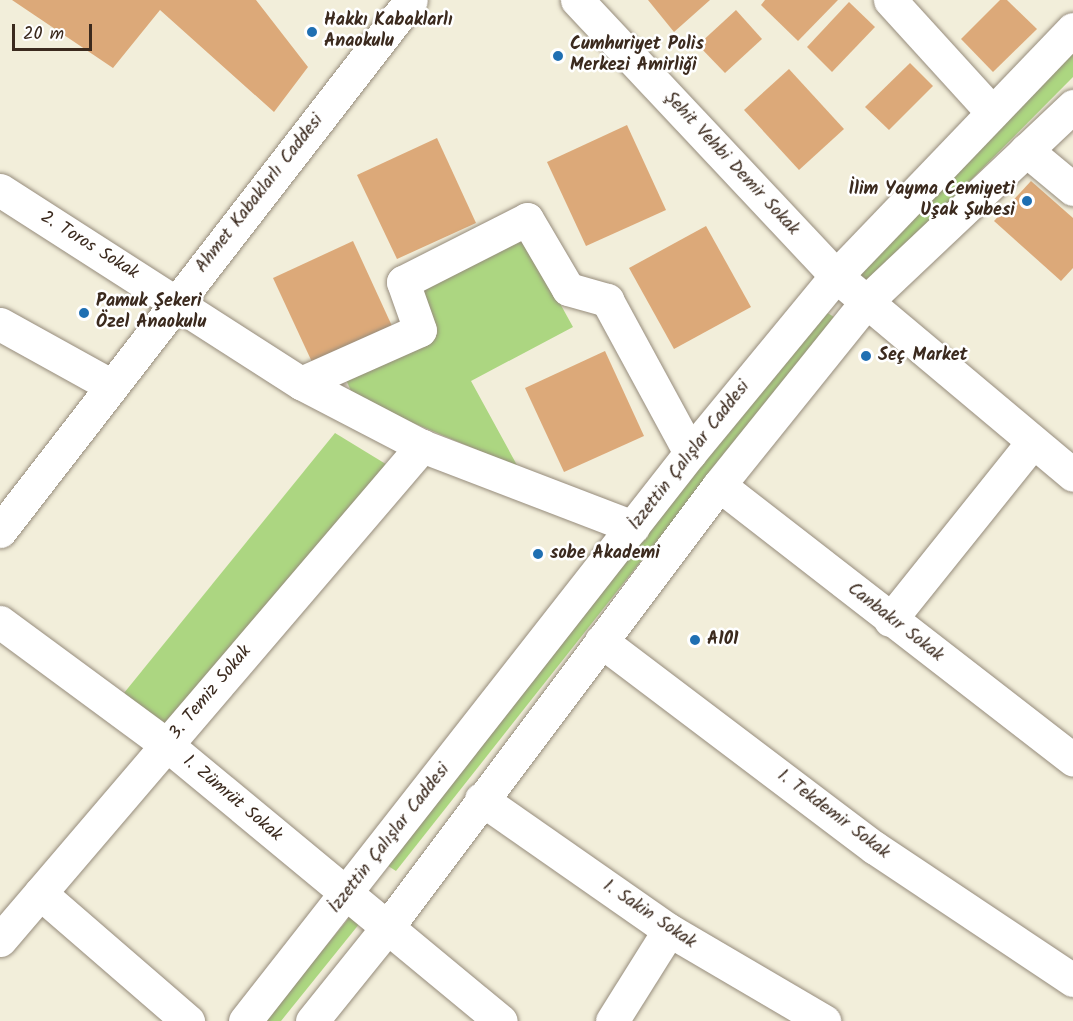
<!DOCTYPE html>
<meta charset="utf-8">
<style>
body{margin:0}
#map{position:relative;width:1073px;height:1021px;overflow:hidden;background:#f2eeda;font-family:Kalam,sans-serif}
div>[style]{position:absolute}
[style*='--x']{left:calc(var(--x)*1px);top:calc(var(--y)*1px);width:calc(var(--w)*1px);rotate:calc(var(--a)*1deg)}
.green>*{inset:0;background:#acd681}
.building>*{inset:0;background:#dca979}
.roads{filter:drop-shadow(0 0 2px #968c7c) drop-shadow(0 0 2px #968c7c)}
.minor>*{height:33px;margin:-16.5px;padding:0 16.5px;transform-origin:16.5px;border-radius:16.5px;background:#fff}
.dots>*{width:16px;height:16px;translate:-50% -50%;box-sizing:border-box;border:3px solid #fff;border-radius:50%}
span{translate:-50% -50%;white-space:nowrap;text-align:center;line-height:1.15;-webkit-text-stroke:5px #fff;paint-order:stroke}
.poi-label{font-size:18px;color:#3b2a1e;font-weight:700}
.left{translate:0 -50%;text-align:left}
.right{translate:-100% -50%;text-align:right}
.street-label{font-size:18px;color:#3b2a1e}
.scale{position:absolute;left:12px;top:24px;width:80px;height:27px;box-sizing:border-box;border:3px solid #3b2a1e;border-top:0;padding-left:8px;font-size:18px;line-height:21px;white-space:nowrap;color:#3b2a1e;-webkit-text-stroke:4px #fff;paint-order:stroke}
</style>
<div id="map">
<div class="green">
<i style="clip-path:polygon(1073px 49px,1073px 77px,869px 283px,857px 272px)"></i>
<i style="clip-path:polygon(524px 238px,573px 327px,471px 381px,518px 467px,354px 398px,344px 375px,437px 334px,419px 291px)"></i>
<i style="clip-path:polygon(821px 309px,834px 317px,396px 871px,385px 864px)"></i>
<i style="clip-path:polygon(335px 433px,389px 466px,172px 734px,124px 693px)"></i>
<i style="clip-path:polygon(354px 912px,364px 918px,281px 1021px,264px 1021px)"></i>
</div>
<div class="building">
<i style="clip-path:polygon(12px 0,256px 0,308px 67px,274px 112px,160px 10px,113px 68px)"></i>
<i style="clip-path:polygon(648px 0,710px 0,674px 32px)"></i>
<i style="clip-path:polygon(765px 0,838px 0,798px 41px,761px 5px)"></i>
<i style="clip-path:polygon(1000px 0,1007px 0,1037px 29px,993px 72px,961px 39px)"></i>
<i style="clip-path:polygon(849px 2px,875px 27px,832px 72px,807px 47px)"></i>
<i style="clip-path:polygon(736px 10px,762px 39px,725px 73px,698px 45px)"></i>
<i style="clip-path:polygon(910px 63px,933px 86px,889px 130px,865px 107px)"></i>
<i style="clip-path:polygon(789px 69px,844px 129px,799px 170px,744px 110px)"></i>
<i style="clip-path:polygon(627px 125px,666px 210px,586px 246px,547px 162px)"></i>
<i style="clip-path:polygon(437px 138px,476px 223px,397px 259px,357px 175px)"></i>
<i style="clip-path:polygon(1031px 181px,1073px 218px,1073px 268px,1061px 281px,994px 221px)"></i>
<i style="clip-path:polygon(706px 226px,751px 307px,674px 349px,629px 268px)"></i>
<i style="clip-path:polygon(353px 241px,392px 326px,312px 362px,273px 278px)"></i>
<i style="clip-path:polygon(605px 351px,644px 436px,564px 472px,525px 388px)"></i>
</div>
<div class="roads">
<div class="minor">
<i style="--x:577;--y:0;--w:378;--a:46.8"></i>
<i style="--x:836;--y:276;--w:309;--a:40"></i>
<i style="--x:890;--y:0;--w:150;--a:47.7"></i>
<i style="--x:1026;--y:150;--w:61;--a:39.7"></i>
<i style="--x:0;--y:190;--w:358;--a:32.7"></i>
<i style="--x:301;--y:383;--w:136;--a:27.5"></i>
<i style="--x:422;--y:446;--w:226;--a:21"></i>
<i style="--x:0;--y:324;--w:128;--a:29"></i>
<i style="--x:301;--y:383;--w:130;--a:-24"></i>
<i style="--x:420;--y:330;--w:51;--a:-109.5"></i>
<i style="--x:403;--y:282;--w:139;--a:-26.9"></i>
<i style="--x:527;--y:219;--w:81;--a:59.6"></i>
<i style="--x:568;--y:289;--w:41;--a:15.8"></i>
<i style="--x:607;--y:300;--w:174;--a:61.5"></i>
<i style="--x:719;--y:485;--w:448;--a:37.8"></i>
<i style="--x:0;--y:531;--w:671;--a:-52.26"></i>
<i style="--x:890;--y:620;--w:227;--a:-51.3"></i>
<i style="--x:0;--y:622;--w:207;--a:36.4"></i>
<i style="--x:167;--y:745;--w:433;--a:39.6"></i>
<i style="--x:601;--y:641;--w:343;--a:37.1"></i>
<i style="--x:875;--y:848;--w:238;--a:33.7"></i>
<i style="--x:481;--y:799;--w:229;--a:34.9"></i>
<i style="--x:669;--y:930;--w:180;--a:30.4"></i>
<i style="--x:40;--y:893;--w:196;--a:40.9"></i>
<i style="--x:0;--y:940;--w:650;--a:-49.49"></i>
<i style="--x:245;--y:1021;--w:722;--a:-51.92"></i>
<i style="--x:690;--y:453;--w:229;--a:-50.5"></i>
<i style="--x:836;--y:276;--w:342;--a:-46.2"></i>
<i style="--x:312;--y:1021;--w:118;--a:-51.2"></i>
<i style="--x:386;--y:929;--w:555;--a:-53.13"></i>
<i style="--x:719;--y:485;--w:236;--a:-51.2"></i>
<i style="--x:867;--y:301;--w:284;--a:-43.4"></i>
<i style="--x:612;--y:1021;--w:107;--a:-57.9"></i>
</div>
</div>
<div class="dots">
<i style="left:312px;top:32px;background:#1f6fb2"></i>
<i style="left:558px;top:56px;background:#1f6fb2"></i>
<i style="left:1027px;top:201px;background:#1f6fb2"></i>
<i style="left:84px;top:313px;background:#1f6fb2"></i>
<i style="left:866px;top:356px;background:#1f6fb2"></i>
<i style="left:538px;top:554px;background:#1f6fb2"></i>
<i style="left:695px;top:640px;background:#1f6fb2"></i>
</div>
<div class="poi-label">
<span class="left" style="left:324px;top:32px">Hakkı Kabaklarlı<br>Anaokulu</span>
<span class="left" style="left:570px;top:56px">Cumhuriyet Polis<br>Merkezi Amirliği</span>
<span class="right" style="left:1015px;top:201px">İlim Yayma Cemiyeti<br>Uşak Şubesi</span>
<span class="left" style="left:96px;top:313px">Pamuk Şekeri<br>Özel Anaokulu</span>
<span class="left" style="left:878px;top:356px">Seç Market</span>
<span class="left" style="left:550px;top:554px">sobe Akademi</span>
<span class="left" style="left:707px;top:640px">A101</span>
</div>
<div class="street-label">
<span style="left:731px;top:164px;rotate:47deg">Şehit Vehbi Demir Sokak</span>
<span style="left:260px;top:194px;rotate:-52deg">Ahmet Kabaklarlı Caddesi</span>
<span style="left:89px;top:246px;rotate:32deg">2. Toros Sokak</span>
<span style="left:690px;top:456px;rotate:-52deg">İzzettin Çalışlar Caddesi</span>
<span style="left:895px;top:623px;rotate:38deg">Canbakır Sokak</span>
<span style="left:211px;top:693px;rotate:-50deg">3. Temiz Sokak</span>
<span style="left:232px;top:799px;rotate:40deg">1. Zümrüt Sokak</span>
<span style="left:833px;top:815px;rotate:37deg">1. Tekdemir Sokak</span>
<span style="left:390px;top:839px;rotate:-52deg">İzzettin Çalışlar Caddesi</span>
<span style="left:649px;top:915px;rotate:34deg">1. Sakin Sokak</span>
</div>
<div class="scale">20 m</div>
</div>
